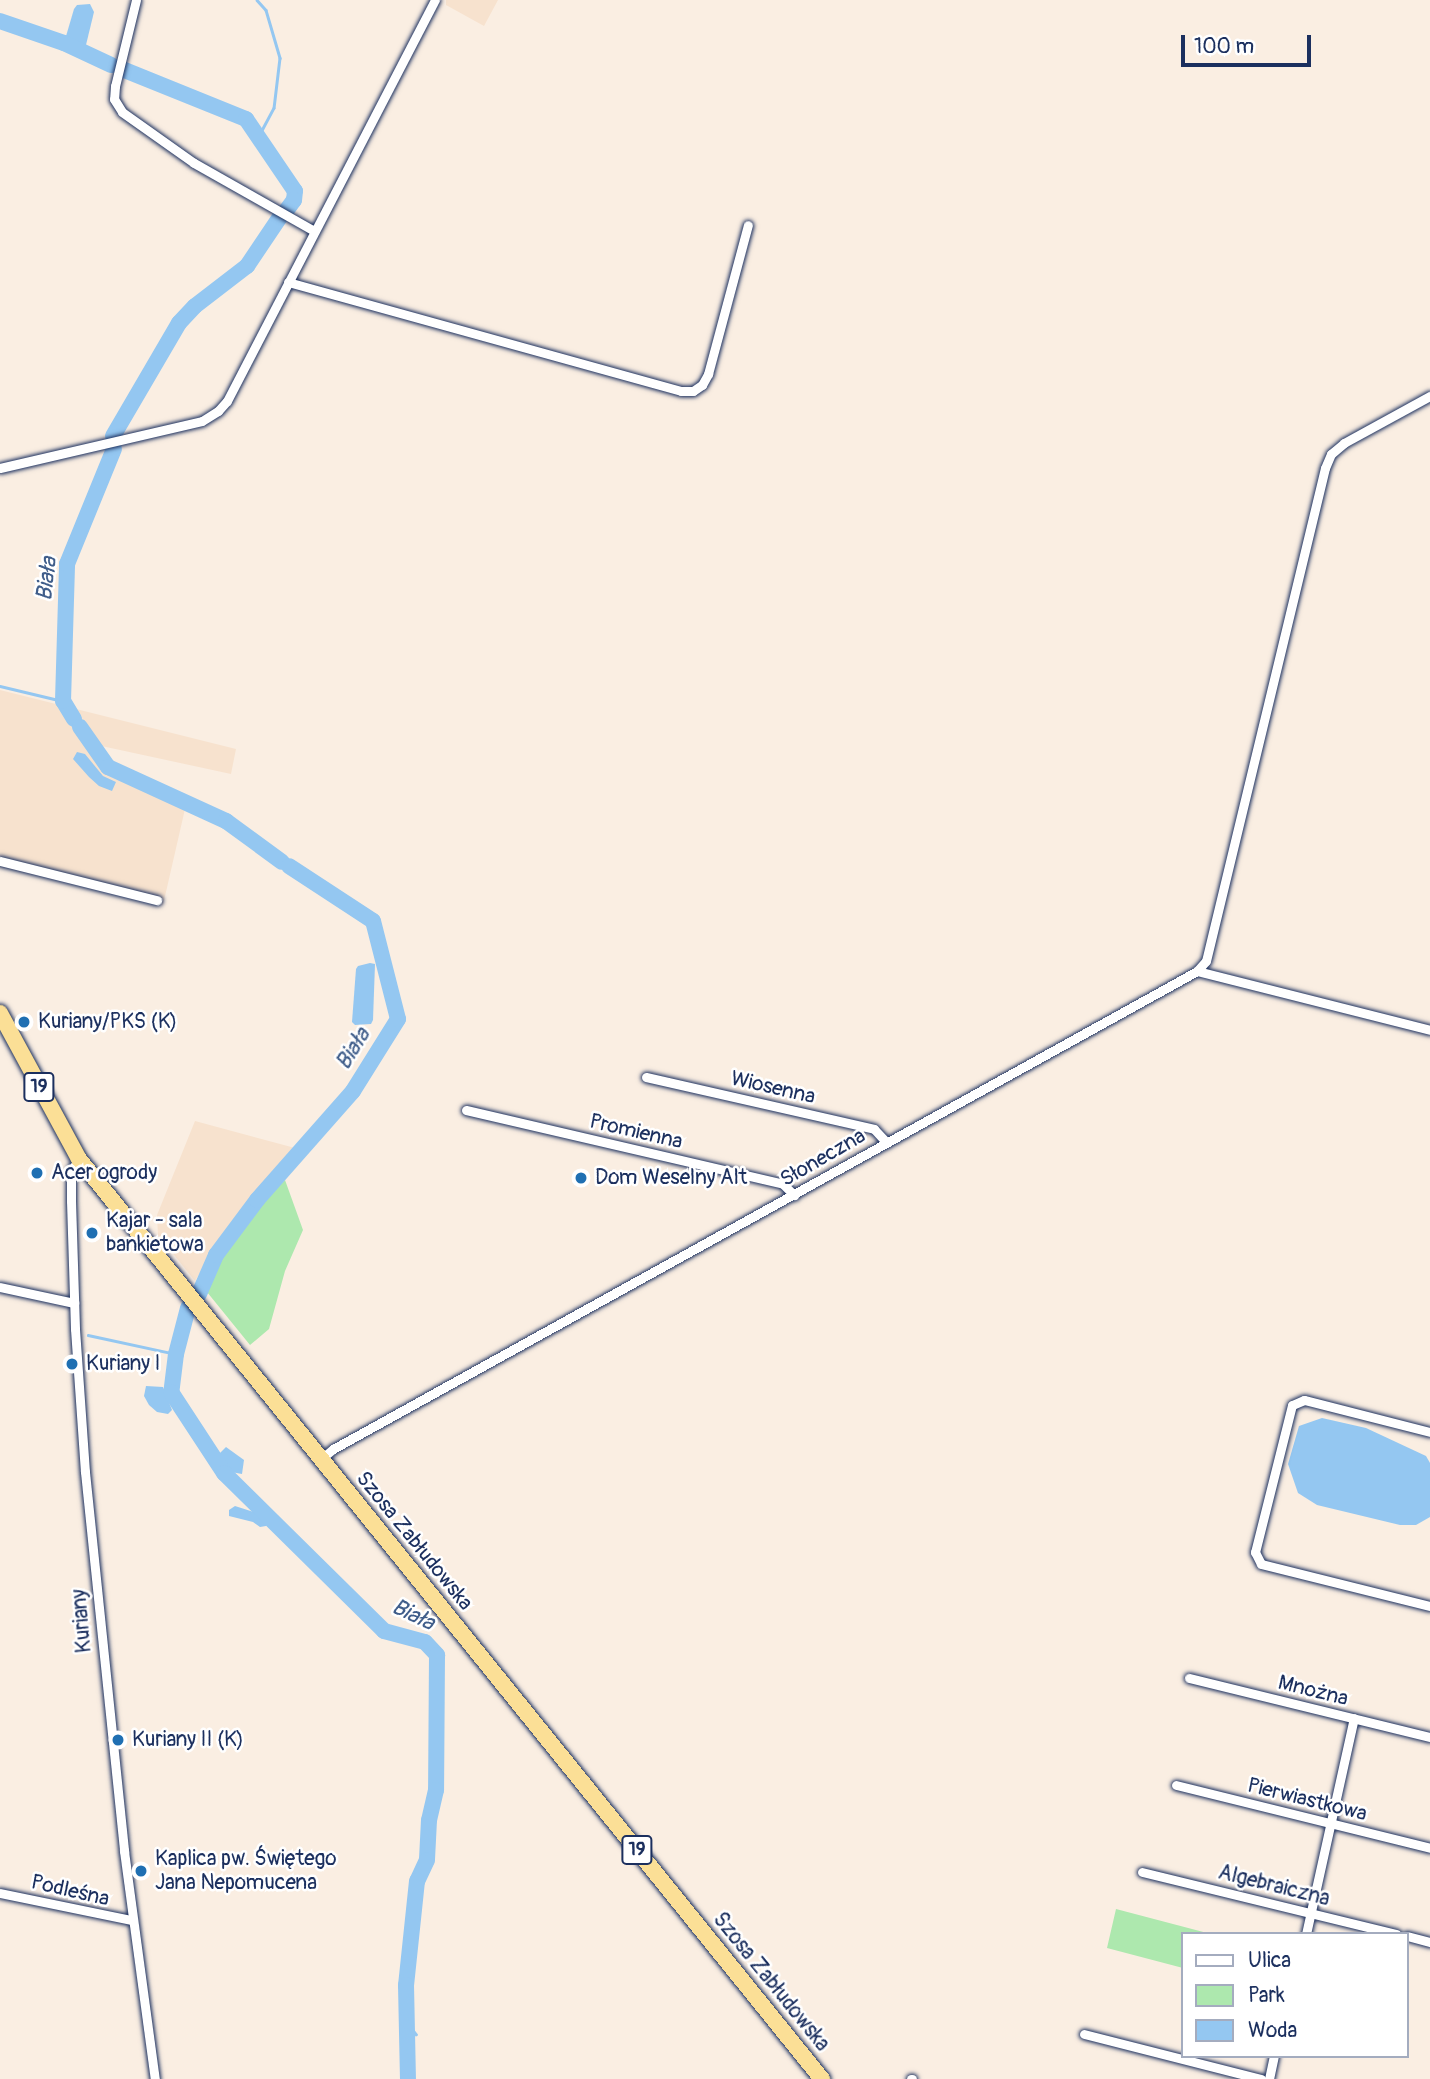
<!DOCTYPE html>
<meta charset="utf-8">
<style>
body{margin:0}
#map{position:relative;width:1430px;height:2079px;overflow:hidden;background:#faeee2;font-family:Pangolin,sans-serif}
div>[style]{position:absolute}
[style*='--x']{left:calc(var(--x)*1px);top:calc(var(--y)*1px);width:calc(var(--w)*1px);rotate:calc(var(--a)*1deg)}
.built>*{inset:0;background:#f7e2ce}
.green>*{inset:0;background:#ade8ae}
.water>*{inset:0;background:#94c7f1}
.stream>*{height:2.5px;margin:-1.25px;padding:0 1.25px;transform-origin:1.25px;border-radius:1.25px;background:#94c7f1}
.river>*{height:16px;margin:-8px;padding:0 8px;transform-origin:8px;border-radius:8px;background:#94c7f1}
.roads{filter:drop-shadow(0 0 2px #1b2f5e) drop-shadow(0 0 2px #1b2f5e)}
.street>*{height:9px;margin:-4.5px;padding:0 4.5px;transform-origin:4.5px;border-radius:4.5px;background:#fff}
.highway>*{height:16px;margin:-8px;padding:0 8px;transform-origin:8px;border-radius:8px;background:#fbdf96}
.dots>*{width:19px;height:19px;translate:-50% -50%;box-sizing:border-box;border:4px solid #fff;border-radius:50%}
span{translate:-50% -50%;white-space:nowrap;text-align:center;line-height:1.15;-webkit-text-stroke:5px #fff;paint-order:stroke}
.shield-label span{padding:2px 5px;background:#fff;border:2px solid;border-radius:5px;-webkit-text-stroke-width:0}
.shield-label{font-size:19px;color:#1b2f5e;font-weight:700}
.poi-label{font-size:21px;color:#1b2f5e}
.left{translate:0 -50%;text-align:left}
.street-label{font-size:21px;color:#1b2f5e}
.water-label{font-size:23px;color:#3f5d8a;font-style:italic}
.legend{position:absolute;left:1181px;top:1932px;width:228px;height:126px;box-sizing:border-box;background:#fff;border:2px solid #a4acbf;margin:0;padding:9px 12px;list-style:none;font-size:21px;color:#1b2f5e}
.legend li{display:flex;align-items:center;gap:14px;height:35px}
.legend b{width:35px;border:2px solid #a4acbf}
.scale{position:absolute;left:1181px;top:35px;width:130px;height:32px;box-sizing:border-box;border:4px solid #1b2f5e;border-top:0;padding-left:9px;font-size:21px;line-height:24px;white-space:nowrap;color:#1b2f5e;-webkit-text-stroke:5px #fff;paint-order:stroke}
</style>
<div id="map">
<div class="built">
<i style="clip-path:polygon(446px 0,498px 0,484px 26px,446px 5px)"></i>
<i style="clip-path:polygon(0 690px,236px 749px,231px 774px,83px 742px,106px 772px,185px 809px,163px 905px,0 867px)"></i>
<i style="clip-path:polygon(195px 1121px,295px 1148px,213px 1251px,195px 1281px,158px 1235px,157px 1215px)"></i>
</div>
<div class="green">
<i style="clip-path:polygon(285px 1180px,303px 1230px,285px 1271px,269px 1329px,250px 1345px,207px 1292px,216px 1262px,253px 1211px)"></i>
<i style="clip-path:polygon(1116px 1909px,1211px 1934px,1183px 1934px,1183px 1968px,1107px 1948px)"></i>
</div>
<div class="water">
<i style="clip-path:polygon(90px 4px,94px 12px,85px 49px,79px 52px,64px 43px,74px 9px,77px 5px)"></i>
<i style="clip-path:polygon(77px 752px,85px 754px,103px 776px,116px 782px,112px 791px,99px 786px,89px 777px,73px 759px)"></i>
<i style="clip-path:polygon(370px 963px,375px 964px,373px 1020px,371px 1024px,355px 1025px,352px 1022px,356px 969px,358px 966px)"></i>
<i style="clip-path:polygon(146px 1386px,163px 1387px,172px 1410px,168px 1414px,157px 1412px,149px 1405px,144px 1396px)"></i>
<i style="clip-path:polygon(1322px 1418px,1366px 1428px,1426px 1456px,1430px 1463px,1430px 1517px,1416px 1525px,1400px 1525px,1317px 1505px,1298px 1493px,1288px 1464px,1299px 1426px)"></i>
<i style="clip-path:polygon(226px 1447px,244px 1460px,242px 1474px,231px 1472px,219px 1454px)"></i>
<i style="clip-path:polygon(235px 1506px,257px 1513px,268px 1522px,266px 1526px,260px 1527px,253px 1522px,229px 1516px,229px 1510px)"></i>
</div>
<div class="stream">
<i style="--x:257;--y:0;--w:13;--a:48"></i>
<i style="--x:266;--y:10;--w:50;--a:73.7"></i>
<i style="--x:280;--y:58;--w:50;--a:96.8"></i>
<i style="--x:274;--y:108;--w:32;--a:118"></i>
<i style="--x:0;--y:686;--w:65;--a:13.4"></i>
<i style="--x:88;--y:1335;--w:90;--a:12.2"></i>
<i style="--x:405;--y:2020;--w:18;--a:52"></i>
</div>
<div class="river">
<i style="--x:0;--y:21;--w:68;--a:19"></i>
<i style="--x:64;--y:43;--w:52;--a:25.1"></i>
<i style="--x:122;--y:69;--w:134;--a:22"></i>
<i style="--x:246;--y:119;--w:87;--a:55.8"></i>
<i style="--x:295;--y:191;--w:9;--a:96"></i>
<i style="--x:294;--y:200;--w:14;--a:126"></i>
<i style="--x:113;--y:436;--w:131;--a:-59.7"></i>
<i style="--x:179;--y:323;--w:23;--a:-47"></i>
<i style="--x:195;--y:306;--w:66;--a:-37.6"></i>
<i style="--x:247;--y:266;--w:59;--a:-56"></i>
<i style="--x:74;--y:719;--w:21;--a:-121"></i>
<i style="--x:63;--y:701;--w:137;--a:-88.3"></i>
<i style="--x:67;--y:564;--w:124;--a:-67.8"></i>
<i style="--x:80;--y:727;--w:49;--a:55"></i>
<i style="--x:108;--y:767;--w:130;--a:24.6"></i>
<i style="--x:226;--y:821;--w:69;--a:36.2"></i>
<i style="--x:199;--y:1294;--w:43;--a:-66.4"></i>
<i style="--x:216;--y:1255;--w:69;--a:-53.3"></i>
<i style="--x:257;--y:1200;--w:145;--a:-48.6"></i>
<i style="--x:353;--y:1091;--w:85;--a:-58"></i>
<i style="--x:398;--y:1019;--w:101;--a:-104.3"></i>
<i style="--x:373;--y:921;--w:100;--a:-146.8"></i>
<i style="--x:188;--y:1308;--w:48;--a:104.6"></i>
<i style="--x:176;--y:1354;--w:38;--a:97"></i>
<i style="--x:171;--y:1392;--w:97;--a:56.8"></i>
<i style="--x:224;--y:1473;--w:225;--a:44.6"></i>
<i style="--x:384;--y:1631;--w:42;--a:15"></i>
<i style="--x:425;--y:1642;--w:18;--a:47"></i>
<i style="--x:437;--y:1655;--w:135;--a:90.4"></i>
<i style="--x:436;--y:1790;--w:31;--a:103"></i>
<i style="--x:429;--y:1820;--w:40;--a:92.9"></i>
<i style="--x:427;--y:1860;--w:23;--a:115"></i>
<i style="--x:417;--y:1881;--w:105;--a:96"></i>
<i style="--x:406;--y:1985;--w:94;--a:88.8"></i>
</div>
<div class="roads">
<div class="street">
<i style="--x:136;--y:0;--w:89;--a:103.7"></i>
<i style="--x:115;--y:86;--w:13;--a:94"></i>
<i style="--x:114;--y:99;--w:15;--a:58"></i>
<i style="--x:122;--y:112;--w:88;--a:35.3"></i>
<i style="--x:194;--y:163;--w:138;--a:29.5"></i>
<i style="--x:288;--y:282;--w:408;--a:15.5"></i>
<i style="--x:681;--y:391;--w:12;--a:0"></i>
<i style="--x:693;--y:391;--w:11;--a:-34"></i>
<i style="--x:702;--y:385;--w:13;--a:-61"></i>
<i style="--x:708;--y:374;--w:154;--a:-75"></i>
<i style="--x:0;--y:468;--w:207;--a:-13.1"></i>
<i style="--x:202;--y:421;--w:19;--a:-32"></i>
<i style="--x:218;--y:411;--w:13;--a:-48"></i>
<i style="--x:227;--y:401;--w:452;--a:-62.6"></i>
<i style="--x:0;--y:861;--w:162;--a:14"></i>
<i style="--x:1197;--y:971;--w:240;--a:14.2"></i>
<i style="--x:646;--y:1077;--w:234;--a:12.8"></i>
<i style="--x:874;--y:1129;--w:18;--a:47"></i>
<i style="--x:466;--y:1110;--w:326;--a:13.1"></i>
<i style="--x:783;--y:1184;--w:16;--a:45"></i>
<i style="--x:79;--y:1159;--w:14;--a:124"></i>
<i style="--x:71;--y:1171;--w:30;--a:90"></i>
<i style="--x:71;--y:1201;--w:128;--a:88.2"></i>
<i style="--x:75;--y:1329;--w:143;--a:86"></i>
<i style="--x:85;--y:1472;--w:381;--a:84.1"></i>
<i style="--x:124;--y:1851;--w:230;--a:82.3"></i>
<i style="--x:0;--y:1287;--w:76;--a:12.2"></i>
<i style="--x:1430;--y:1432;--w:130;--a:-165.7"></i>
<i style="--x:1304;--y:1400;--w:13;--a:157"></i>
<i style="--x:1292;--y:1405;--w:152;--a:104.1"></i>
<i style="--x:1255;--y:1552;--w:13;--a:63"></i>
<i style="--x:1261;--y:1564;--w:174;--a:14"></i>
<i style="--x:321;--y:1459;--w:16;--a:-40"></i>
<i style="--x:333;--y:1449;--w:987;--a:-28.95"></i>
<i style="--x:1197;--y:971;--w:13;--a:-48"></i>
<i style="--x:1206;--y:961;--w:507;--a:-76.43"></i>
<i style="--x:1325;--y:468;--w:15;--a:-67"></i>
<i style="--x:1331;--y:454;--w:17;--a:-40"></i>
<i style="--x:1344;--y:443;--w:98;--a:-28.7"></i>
<i style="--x:1189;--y:1678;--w:248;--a:13.8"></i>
<i style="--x:1176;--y:1785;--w:262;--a:13.9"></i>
<i style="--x:1142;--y:1872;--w:262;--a:13.7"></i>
<i style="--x:0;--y:1893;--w:135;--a:11.6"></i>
<i style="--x:1306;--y:1934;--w:221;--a:-77.5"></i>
<i style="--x:1407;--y:1936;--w:24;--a:15"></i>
<i style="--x:1084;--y:2034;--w:183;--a:14.3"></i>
<i style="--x:911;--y:2079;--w:1;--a:0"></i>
<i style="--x:1269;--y:2079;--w:24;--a:-78"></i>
</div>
<div class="highway">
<i style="--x:0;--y:1013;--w:166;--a:61.6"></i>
<i style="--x:79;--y:1159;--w:1183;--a:51.08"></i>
</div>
</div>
<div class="dots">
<i style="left:24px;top:1022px;background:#1f6fb2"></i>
<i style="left:37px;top:1173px;background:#1f6fb2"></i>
<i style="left:581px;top:1178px;background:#1f6fb2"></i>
<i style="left:92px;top:1233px;background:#1f6fb2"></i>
<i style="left:72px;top:1364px;background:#1f6fb2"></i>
<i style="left:118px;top:1740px;background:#1f6fb2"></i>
<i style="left:141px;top:1871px;background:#1f6fb2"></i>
</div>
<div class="shield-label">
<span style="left:39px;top:1087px">19</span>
<span style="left:637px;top:1850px">19</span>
</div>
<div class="poi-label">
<span class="left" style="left:38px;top:1022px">Kuriany/PKS (K)</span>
<span class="left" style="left:51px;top:1173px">Acer ogrody</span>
<span class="left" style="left:595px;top:1178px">Dom Weselny Alt</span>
<span class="left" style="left:106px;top:1233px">Kajar - sala<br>bankietowa</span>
<span class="left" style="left:86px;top:1364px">Kuriany I</span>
<span class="left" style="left:132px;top:1740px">Kuriany II (K)</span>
<span class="left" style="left:155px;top:1871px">Kaplica pw. Świętego<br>Jana Nepomucena</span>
</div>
<div class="street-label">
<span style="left:773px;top:1088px;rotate:13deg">Wiosenna</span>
<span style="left:636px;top:1132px;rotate:13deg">Promienna</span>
<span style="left:823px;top:1158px;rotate:-30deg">Słoneczna</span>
<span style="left:414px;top:1541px;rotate:51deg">Szosa Zabłudowska</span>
<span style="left:82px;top:1621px;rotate:-95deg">Kuriany</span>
<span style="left:1313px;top:1691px;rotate:14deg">Mnożna</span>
<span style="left:1307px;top:1800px;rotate:14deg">Pierwiastkowa</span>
<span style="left:1274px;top:1886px;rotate:14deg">Algebraiczna</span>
<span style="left:70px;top:1891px;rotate:13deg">Podleśna</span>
<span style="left:771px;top:1982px;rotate:51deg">Szosa Zabłudowska</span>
</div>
<div class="water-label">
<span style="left:47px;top:579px;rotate:-83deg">Biała</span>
<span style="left:353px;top:1049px;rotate:-58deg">Biała</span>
<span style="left:413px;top:1615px;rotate:26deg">Biała</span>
</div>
<ul class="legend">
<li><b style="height:9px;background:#fff"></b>Ulica</li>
<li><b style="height:19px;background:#ade8ae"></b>Park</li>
<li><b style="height:19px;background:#94c7f1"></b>Woda</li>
</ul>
<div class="scale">100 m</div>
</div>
